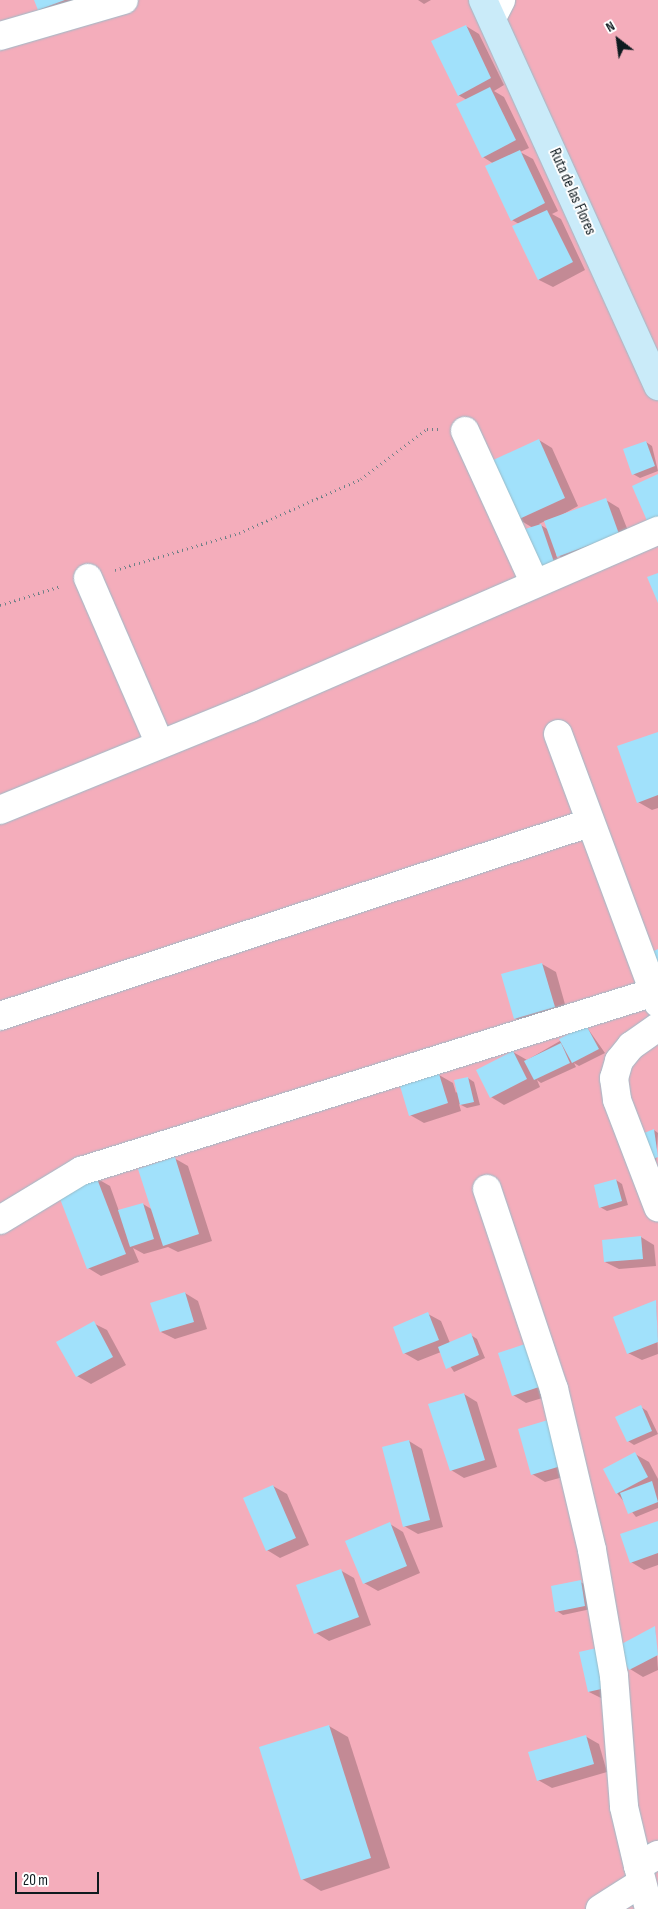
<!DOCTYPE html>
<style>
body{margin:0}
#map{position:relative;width:658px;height:1909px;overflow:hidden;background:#dff3fc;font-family:"Sofia Sans Condensed",sans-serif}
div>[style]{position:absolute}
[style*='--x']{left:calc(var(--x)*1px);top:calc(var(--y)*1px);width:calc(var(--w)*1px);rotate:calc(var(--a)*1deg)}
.green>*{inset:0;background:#f4adbb}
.shadow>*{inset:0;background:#0003}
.building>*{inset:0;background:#a1e1fb}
.path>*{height:3px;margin-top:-1.5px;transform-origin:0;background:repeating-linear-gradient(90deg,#708087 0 1px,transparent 0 5px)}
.roads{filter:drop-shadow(0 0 1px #9abbc8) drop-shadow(0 0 1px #9abbc8)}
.minor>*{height:28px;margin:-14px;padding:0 14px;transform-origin:14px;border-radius:14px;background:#fff}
.major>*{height:28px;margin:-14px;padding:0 14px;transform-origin:14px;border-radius:14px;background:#caebf9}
span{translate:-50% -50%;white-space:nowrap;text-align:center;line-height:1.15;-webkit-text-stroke:4px #fff;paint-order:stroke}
.street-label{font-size:16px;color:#0e1a1f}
.north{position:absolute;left:593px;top:15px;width:50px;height:50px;-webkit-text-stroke:4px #fff;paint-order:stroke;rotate:330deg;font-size:14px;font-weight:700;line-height:20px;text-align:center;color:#0e1a1f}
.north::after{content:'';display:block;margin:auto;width:18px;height:22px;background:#0e1a1f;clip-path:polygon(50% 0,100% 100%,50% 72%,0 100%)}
.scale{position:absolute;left:15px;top:1872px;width:84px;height:22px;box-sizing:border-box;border:2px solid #0e1a1f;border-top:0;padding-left:6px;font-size:15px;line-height:18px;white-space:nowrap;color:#0e1a1f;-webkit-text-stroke:4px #fff;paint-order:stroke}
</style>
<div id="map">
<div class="green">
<i style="clip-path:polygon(0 0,658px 0,658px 1909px,0 1909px)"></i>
</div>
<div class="shadow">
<i style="clip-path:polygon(36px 0,94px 0,52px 17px,39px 9px)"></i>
<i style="clip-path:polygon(418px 0,431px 0,424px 4px)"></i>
<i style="clip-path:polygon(466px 26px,479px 34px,504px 85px,494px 91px,504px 97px,529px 148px,520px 152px,533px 159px,558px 211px,552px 214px,561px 219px,585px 270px,553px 287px,539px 280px,514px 227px,519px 224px,512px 220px,494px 164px,483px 157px,467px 100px,458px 95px)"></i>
<i style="clip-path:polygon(evenodd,539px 440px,552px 448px,578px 506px,556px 518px,606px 500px,619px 508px,632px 541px,572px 564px,556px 554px,560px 566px,539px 567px,533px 528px,518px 519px,539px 440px,545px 521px,549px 530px,539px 524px,545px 521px)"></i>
<i style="clip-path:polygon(646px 442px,652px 446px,658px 471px,640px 478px,633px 474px)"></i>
<i style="clip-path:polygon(658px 733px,658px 808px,652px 810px,638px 802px)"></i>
<i style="clip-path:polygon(542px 964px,556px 972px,568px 1015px,528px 1026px,515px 1018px)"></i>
<i style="clip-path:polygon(586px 1026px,605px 1053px,579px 1066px,574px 1063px,576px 1067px,541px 1083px,537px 1080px,540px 1087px,504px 1105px,491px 1097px,513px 1052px,527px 1060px)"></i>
<i style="clip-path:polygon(439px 1075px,453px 1083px,456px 1093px,468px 1078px,474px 1082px,480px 1105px,467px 1108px,459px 1104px,461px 1111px,424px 1123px,410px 1115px)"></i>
<i style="clip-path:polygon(654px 1130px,658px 1133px,656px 1164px,639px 1137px)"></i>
<i style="clip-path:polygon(174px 1158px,188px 1166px,212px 1241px,178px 1252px,168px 1247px,144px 1254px,133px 1248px,139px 1262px,101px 1276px,88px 1268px,96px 1178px,110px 1186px,119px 1211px,143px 1204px,153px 1210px)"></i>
<i style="clip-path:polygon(616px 1180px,622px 1184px,628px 1205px,607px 1211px,600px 1207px)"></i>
<i style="clip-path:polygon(641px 1237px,654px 1245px,656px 1266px,619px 1269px,605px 1262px)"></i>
<i style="clip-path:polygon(185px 1293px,198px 1301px,207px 1329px,175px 1339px,161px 1332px)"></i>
<i style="clip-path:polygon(656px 1301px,658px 1354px,642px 1360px,628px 1353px)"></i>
<i style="clip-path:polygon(428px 1314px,441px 1321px,450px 1343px,471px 1335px,477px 1339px,485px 1358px,454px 1372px,441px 1352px,418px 1361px,404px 1353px)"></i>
<i style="clip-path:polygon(93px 1323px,107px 1330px,126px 1365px,91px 1384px,77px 1376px,58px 1342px)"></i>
<i style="clip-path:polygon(499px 1354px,552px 1395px,526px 1403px,513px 1395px)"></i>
<i style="clip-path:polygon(464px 1394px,477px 1402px,497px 1467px,464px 1478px,451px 1470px)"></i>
<i style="clip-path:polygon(641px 1407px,647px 1411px,658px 1434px,634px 1445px,628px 1441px)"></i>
<i style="clip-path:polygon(520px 1430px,574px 1474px,545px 1482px,532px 1474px)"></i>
<i style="clip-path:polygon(409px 1441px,422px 1449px,443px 1527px,418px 1534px,404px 1526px)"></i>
<i style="clip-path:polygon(635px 1454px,649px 1462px,658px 1479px,658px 1508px,636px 1517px,617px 1493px)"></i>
<i style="clip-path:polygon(273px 1486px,287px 1494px,309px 1545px,280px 1558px,267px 1550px)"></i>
<i style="clip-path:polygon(658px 1523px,658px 1565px,644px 1570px,631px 1562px)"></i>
<i style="clip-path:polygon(390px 1524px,403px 1532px,420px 1573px,378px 1591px,364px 1583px)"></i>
<i style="clip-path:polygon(340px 1570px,354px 1578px,371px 1625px,329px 1641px,316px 1633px)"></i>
<i style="clip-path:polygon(580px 1582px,587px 1585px,591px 1609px,563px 1615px,557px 1611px)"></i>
<i style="clip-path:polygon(655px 1628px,658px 1670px,643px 1677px,630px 1669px)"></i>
<i style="clip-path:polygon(601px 1649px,603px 1699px,589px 1692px)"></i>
<i style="clip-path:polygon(329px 1726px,348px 1737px,390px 1868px,321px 1891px,302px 1879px)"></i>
<i style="clip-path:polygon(585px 1736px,599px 1744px,607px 1772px,552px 1788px,538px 1780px)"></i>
</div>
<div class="building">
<i style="clip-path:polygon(34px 0,65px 0,38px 10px)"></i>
<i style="clip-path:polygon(466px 25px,491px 78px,458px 96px,431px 41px)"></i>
<i style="clip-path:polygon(490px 87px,516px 140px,482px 158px,456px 104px)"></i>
<i style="clip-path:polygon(520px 150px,545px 203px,511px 221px,485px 166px)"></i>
<i style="clip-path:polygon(547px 210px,573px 262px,538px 280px,512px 226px)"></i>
<i style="clip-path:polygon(539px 439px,565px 498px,517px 520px,491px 461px)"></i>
<i style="clip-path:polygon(646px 441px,655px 466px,632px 475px,623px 449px)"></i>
<i style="clip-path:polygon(658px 474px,658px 519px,648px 523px,632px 486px)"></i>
<i style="clip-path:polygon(606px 498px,619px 534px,557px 557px,544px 521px)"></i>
<i style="clip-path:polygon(541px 524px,554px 562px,538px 567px,525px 529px)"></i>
<i style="clip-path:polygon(658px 573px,658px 603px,647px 577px)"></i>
<i style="clip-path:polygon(658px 732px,658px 795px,637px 803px,617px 746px)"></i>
<i style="clip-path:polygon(658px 949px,658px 973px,648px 954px)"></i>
<i style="clip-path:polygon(542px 963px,555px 1007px,514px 1019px,501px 974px)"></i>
<i style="clip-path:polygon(586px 1025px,599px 1049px,572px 1063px,559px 1039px)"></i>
<i style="clip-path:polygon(561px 1043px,570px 1063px,534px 1080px,524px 1061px)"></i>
<i style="clip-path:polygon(513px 1051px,527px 1079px,490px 1098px,476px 1070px)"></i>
<i style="clip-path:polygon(439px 1074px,448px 1103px,409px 1116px,400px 1086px)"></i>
<i style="clip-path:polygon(468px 1077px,474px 1102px,460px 1105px,454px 1080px)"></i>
<i style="clip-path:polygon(654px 1129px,658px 1157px,648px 1161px,637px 1136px)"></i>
<i style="clip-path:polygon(175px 1157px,199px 1234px,163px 1246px,138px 1169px)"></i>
<i style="clip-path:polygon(96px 1176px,126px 1254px,87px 1269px,57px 1191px)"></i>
<i style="clip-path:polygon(616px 1179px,622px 1201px,599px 1208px,594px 1185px)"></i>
<i style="clip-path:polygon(143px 1203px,154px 1239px,130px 1247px,118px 1210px)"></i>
<i style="clip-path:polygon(641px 1236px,643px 1259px,604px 1262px,602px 1240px)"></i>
<i style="clip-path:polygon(185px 1292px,194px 1322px,160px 1332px,150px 1303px)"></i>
<i style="clip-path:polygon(656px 1300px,658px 1342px,627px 1354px,613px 1317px)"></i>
<i style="clip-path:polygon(428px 1312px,439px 1340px,403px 1354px,393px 1327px)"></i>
<i style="clip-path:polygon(94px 1321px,113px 1357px,76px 1377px,56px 1342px)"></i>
<i style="clip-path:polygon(471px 1333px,479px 1355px,446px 1369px,438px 1347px)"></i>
<i style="clip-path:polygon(525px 1344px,539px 1387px,512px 1396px,498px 1353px)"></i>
<i style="clip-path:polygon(464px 1393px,485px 1460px,450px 1471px,428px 1404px)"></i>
<i style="clip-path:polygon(641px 1405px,652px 1431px,627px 1442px,615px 1417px)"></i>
<i style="clip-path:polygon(548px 1420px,561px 1466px,531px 1475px,518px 1429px)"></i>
<i style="clip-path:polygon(409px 1440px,430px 1520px,403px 1527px,382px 1447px)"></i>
<i style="clip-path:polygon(635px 1452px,648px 1477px,616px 1494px,603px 1469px)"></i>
<i style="clip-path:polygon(652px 1481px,658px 1502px,628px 1514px,620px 1493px)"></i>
<i style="clip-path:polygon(273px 1485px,296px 1538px,266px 1551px,243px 1498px)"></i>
<i style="clip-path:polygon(658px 1521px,658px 1553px,630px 1563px,620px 1534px)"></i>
<i style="clip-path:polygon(390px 1522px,407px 1566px,363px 1584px,345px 1541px)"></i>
<i style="clip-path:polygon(341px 1569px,359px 1617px,314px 1634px,296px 1585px)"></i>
<i style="clip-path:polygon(581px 1580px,585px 1606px,555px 1612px,551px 1586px)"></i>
<i style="clip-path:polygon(655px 1626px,658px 1655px,629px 1670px,616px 1647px)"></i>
<i style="clip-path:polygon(601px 1647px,610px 1687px,588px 1692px,579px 1652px)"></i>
<i style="clip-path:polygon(329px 1725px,371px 1858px,301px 1880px,259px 1747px)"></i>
<i style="clip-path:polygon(586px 1735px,594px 1764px,537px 1781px,528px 1752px)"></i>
</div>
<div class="path">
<i style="--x:115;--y:570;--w:129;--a:-16.6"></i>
<i style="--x:239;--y:533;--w:133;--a:-23.9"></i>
<i style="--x:361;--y:479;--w:83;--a:-37.1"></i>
<i style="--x:427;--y:429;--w:11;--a:0"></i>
<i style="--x:0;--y:605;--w:64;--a:-17.3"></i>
</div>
<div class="roads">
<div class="minor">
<i style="--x:492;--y:18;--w:20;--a:-63"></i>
<i style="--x:0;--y:36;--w:129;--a:-16.2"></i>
<i style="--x:465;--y:431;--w:166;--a:65.4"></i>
<i style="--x:88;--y:578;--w:181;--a:66.6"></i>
<i style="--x:558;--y:734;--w:287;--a:69.6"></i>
<i style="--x:0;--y:810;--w:270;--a:-22.2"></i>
<i style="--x:250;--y:708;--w:445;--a:-23.5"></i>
<i style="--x:0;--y:1016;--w:620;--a:-18.14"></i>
<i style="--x:658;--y:1027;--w:33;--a:145"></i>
<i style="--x:631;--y:1046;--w:19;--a:129"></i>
<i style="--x:619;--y:1061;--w:18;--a:106"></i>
<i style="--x:614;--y:1078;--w:22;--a:82"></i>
<i style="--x:617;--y:1100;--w:115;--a:69"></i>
<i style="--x:487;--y:1189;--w:211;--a:71.5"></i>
<i style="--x:554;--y:1389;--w:165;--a:76.7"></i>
<i style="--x:592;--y:1550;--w:128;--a:80.1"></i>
<i style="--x:614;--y:1676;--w:131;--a:85.6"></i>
<i style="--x:624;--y:1807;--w:61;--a:76.7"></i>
<i style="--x:0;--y:1220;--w:95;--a:-31.2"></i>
<i style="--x:81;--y:1171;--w:597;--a:-17.34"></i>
<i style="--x:600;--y:1909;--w:49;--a:-32.4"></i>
<i style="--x:649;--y:1909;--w:44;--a:-104.3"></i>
<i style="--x:638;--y:1866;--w:23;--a:-29"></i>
</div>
<div class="major">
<i style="--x:483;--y:0;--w:424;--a:65.6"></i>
</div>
</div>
<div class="street-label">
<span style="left:572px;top:192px;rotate:66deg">Ruta de las Flores</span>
</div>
<div class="north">N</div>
<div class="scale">20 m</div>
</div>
